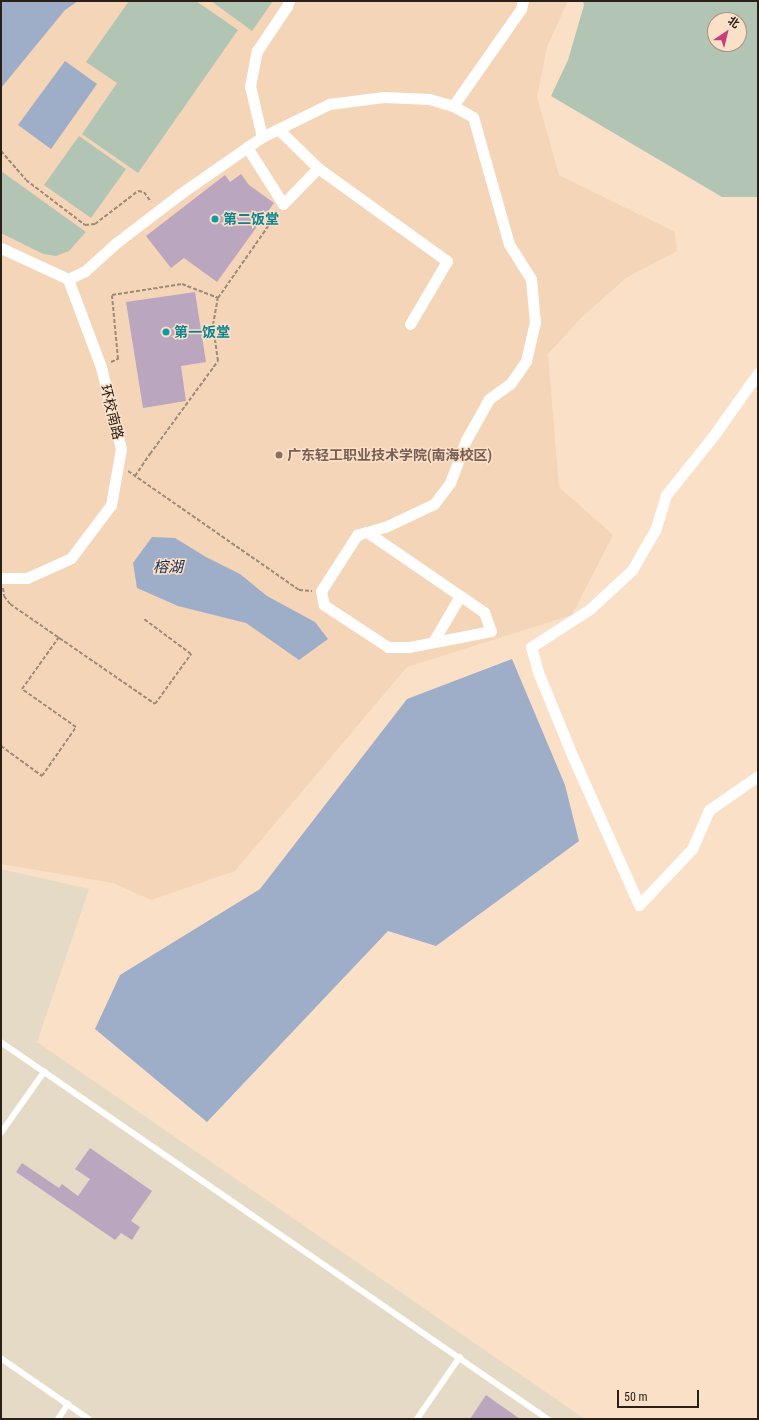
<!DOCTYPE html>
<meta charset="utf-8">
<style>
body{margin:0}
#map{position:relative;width:759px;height:1420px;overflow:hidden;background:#fbe0c8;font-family:"Roboto Condensed","Noto Sans SC",sans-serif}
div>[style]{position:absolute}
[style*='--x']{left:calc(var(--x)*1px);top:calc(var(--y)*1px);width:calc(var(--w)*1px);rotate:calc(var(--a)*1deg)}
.built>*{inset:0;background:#f5d5b7}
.industrial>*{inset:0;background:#e5dac6}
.green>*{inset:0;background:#b2c4b4}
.water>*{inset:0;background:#9eadc8}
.building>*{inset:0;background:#bba6c0}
.path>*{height:2px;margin-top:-1px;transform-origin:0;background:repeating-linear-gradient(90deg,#9e8a79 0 4px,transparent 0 6px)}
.service>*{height:5.5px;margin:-2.75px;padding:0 2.75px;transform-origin:2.75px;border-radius:2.75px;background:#fff}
.minor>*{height:11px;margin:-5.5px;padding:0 5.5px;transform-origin:5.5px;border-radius:5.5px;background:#fff}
.dots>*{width:11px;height:11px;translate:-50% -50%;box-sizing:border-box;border:2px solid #fbe0c8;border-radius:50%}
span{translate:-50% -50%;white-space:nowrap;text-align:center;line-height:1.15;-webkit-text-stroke:3px #fbe0c8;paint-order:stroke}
.culture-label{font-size:14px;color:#0d838f;font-weight:700}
.left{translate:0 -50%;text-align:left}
.street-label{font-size:14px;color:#2a2017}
.education-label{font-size:14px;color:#785e54;font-weight:700}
.water-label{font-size:15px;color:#182b51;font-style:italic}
.frame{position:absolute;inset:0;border:2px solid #2a2017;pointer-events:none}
.north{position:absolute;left:707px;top:12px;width:40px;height:40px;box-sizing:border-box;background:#fbe0c8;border:1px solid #a79381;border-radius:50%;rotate:35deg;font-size:11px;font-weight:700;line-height:16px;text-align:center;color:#2a2017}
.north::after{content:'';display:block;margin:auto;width:14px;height:18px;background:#c63f7f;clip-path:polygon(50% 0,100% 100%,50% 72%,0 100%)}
.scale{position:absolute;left:617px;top:1390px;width:82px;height:18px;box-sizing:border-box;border:2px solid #2a2017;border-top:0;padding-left:5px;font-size:12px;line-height:14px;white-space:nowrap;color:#2a2017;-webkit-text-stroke:3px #fbe0c8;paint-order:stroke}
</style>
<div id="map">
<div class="built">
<i style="clip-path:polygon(1px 1px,568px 1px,547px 47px,537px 97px,559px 175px,675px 232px,677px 251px,626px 278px,581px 318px,548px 354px,559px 487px,613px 535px,572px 615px,407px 667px,235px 871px,151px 900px,113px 883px,1px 864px)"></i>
</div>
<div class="industrial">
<i style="clip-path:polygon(1px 869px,89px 889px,37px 1042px,585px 1419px,1px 1419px)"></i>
</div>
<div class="green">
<i style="clip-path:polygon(129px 1px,196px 1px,238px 30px,138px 173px,82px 134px,117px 83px,86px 62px)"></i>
<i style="clip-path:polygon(211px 1px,273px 1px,252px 31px)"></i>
<i style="clip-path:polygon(evenodd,583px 1px,758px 1px,758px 197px,722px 197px,551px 96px,568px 60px,584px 5px,583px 1px,715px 20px,739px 20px,739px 44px,715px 44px,715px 20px)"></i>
<i style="clip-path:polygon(79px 136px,126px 169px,91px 218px,44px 185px)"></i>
<i style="clip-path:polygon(1px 171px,86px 232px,69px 251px,56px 256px,43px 254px,1px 233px)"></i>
</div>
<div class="water">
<i style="clip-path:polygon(1px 1px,78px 1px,65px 10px,1px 88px)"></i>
<i style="clip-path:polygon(65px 61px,97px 84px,51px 149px,18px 125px)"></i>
<i style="clip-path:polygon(152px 537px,175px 538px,206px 557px,240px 574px,267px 596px,315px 622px,328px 639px,299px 660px,246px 623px,178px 606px,137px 588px,133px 563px)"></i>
<i style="clip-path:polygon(512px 659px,565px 785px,579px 841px,436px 946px,388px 931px,207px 1122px,95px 1029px,120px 975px,260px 889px,407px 699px)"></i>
</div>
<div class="building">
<i style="clip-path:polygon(241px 174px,249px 185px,274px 203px,217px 282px,184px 258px,171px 268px,146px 236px,225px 175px,230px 182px)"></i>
<i style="clip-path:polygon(195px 292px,206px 362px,181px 366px,186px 401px,143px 408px,126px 302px)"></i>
<i style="clip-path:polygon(90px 1148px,152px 1191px,131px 1221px,140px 1227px,132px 1240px,121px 1233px,115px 1240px,16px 1172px,22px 1163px,59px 1188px,62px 1184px,78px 1196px,90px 1179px,75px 1169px)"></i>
<i style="clip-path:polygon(486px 1395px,520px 1419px,470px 1419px)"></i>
</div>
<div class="path">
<i style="--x:1;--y:151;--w:38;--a:49"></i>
<i style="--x:26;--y:180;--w:74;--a:37.3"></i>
<i style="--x:85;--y:225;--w:10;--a:-6"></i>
<i style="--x:95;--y:224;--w:54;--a:-37.5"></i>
<i style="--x:138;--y:191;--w:6;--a:9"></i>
<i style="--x:144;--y:192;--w:12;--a:55"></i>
<i style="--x:111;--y:362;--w:8;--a:-23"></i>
<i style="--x:118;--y:359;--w:64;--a:-95.4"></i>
<i style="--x:112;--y:295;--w:71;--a:-8.9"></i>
<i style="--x:182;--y:284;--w:39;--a:21"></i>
<i style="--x:128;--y:471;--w:208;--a:34.8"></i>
<i style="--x:299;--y:590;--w:13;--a:4"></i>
<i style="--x:135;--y:476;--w:27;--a:-56"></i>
<i style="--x:150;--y:454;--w:115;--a:-53.8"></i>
<i style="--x:218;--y:361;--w:36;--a:-98"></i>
<i style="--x:213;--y:325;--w:27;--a:-80"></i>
<i style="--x:218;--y:298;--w:105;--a:-55.1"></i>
<i style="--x:3;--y:588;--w:8;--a:83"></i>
<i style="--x:4;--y:596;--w:10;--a:53"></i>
<i style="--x:10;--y:604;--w:176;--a:34.6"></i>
<i style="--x:155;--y:704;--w:62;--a:-54.2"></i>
<i style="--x:191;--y:654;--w:59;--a:-143.3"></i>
<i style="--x:1;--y:746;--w:51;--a:36.2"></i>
<i style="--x:42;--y:776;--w:60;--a:-55.2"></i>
<i style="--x:76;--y:727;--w:66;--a:-144.9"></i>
<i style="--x:22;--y:689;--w:64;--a:-54.6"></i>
</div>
<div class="service">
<i style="--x:1;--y:1042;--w:664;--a:34.58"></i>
<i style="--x:1;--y:1133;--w:75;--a:-54.8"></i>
<i style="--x:1;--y:1358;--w:107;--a:34.7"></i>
<i style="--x:58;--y:1419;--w:18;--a:-56"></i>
<i style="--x:417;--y:1419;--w:75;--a:-55.3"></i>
</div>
<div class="minor">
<i style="--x:262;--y:137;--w:52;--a:-103.2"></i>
<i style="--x:250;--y:86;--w:36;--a:-79"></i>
<i style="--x:257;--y:51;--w:54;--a:-56.3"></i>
<i style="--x:287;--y:6;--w:5;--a:-68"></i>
<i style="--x:247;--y:147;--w:67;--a:57.7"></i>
<i style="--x:283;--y:204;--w:50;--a:-45.8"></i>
<i style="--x:318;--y:168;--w:56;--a:-135.7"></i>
<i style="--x:318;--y:168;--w:159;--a:35.8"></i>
<i style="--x:447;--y:261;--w:73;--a:120.4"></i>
<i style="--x:1;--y:248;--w:74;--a:24.8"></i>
<i style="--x:68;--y:279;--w:19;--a:-25"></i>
<i style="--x:85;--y:271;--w:42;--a:-42.1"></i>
<i style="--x:116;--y:243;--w:81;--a:-37.4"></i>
<i style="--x:180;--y:194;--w:100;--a:-34.8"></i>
<i style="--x:262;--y:137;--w:75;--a:-26.2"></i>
<i style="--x:329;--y:104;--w:55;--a:-7.3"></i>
<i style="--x:384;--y:97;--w:45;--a:2.5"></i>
<i style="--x:429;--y:99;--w:25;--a:16"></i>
<i style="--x:453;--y:106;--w:118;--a:-55"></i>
<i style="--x:521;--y:9;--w:8;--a:-76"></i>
<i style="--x:758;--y:373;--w:76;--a:125.4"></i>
<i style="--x:714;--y:435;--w:77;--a:128.7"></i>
<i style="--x:666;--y:495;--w:37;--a:107"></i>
<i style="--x:655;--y:530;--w:46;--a:119.9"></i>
<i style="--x:632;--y:570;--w:57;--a:137.1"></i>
<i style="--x:590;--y:609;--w:70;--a:147.2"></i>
<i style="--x:531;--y:647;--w:26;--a:74"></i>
<i style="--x:538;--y:672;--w:90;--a:67.7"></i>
<i style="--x:572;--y:755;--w:164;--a:65.9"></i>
<i style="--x:639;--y:905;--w:77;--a:-46.6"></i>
<i style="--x:692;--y:849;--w:43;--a:-66.4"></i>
<i style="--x:709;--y:810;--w:60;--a:-34.8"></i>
<i style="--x:367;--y:532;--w:142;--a:34.4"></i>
<i style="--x:484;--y:612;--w:20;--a:70"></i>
<i style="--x:491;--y:631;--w:84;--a:169"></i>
<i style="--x:409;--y:647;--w:21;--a:180"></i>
<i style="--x:388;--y:647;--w:77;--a:-146.7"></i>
<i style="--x:324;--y:605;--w:14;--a:-102"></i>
<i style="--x:321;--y:591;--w:67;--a:-57.3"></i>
<i style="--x:357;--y:535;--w:10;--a:-17"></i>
<i style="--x:367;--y:532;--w:19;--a:-16"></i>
<i style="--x:385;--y:527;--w:54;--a:-25.1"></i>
<i style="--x:434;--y:504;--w:26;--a:-53"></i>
<i style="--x:450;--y:483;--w:46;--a:-69.6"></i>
<i style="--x:466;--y:440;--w:47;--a:-60.7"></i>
<i style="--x:489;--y:399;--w:26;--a:-36"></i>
<i style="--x:510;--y:384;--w:28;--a:-55"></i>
<i style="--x:526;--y:361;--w:39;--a:-77"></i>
<i style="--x:535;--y:323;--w:44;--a:-95.2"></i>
<i style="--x:531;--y:279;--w:41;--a:-122.2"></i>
<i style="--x:509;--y:244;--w:132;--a:-105.8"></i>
<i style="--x:473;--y:117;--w:23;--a:-151"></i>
<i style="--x:1;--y:578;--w:26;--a:0"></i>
<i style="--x:27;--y:578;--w:48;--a:-24.4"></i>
<i style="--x:71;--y:558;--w:66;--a:-53"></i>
<i style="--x:111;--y:505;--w:57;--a:-79.9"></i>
<i style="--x:121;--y:449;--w:84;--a:-103.7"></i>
<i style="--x:101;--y:367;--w:94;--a:-110.6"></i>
<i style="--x:433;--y:642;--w:53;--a:-59.6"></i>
</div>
<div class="dots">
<i style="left:215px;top:219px;background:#0f9aa8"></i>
<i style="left:166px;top:332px;background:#0f9aa8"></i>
<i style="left:279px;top:455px;background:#8d6e63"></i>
</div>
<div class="culture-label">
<span class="left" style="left:223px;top:219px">第二饭堂</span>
<span class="left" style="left:174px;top:332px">第一饭堂</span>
</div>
<div class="street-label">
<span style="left:112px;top:412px;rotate:76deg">环校南路</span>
</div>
<div class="education-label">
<span class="left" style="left:287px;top:455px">广东轻工职业技术学院(南海校区)</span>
</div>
<div class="water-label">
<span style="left:168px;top:568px">榕湖</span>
</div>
<div class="frame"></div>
<div class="north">北</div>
<div class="scale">50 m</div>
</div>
